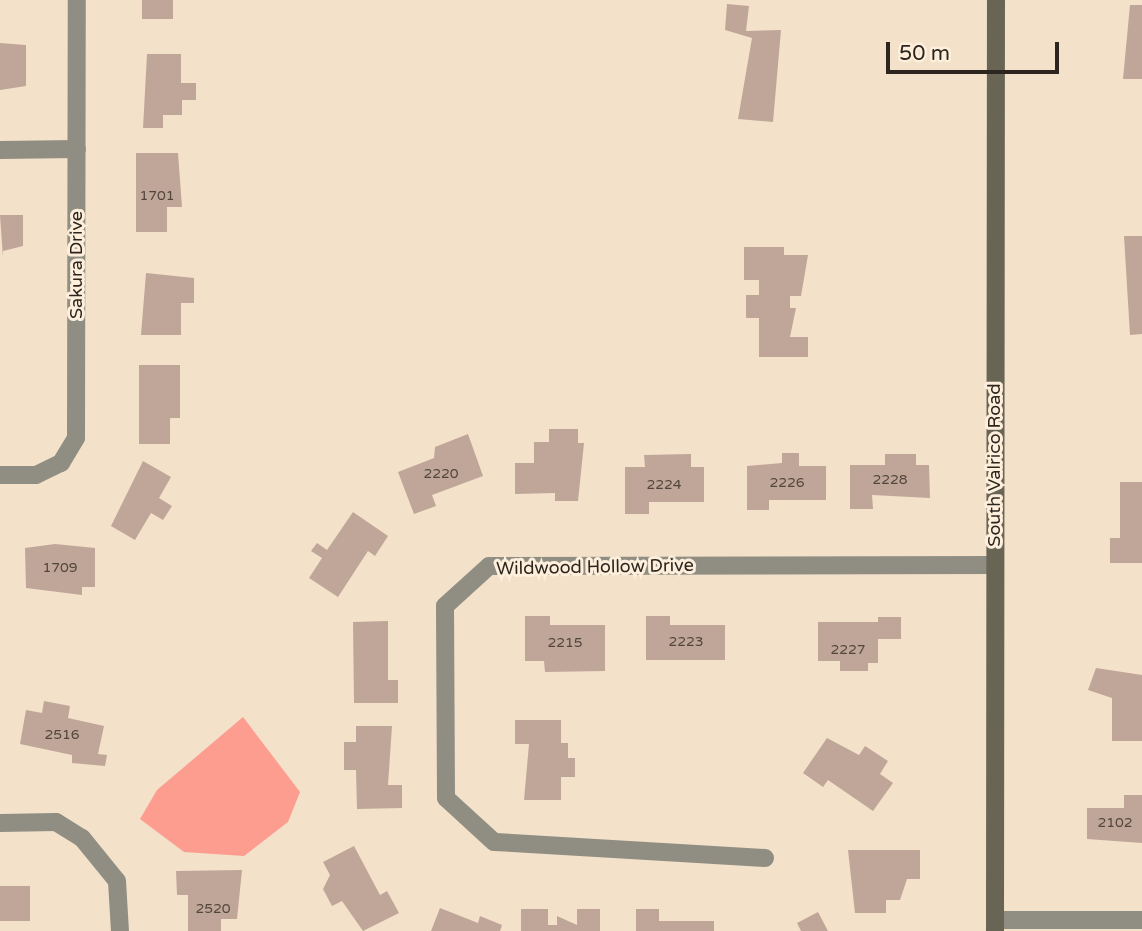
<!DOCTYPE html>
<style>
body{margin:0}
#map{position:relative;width:1142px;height:931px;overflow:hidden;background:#f3e1ca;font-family:"Varela Round",sans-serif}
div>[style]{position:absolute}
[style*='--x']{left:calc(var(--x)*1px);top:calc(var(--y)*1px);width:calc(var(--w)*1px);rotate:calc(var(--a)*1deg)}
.green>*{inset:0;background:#fd9d90}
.building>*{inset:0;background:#c0a698}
.street>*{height:18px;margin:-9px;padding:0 9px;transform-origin:9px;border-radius:9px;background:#908e82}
.secondary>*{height:18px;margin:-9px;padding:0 9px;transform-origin:9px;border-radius:9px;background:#686555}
span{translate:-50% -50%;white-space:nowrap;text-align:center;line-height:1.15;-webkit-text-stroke:6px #fdefdc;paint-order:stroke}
.number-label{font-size:14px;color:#52463c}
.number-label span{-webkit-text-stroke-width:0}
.street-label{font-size:18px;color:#2d261e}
.scale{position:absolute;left:886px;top:42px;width:173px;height:32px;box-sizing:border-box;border:4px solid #2d261e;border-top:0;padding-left:9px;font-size:21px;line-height:24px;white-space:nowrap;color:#2d261e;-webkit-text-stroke:5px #fdefdc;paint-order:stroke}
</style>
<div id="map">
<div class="green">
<i style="clip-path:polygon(243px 717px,300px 792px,288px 822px,244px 856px,184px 852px,140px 819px,157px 790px)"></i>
</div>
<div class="building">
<i style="clip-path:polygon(142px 0,173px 0,173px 19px,142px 19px)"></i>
<i style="clip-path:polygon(727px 4px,749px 6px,746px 31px,781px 30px,773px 122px,738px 119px,752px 38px,725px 30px)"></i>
<i style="clip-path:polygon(1130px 5px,1142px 5px,1142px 79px,1123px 79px)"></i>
<i style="clip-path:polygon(0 43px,26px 45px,26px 86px,0 90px)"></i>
<i style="clip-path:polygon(147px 54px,181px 54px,181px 83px,196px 83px,196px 100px,182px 100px,182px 115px,163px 115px,163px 128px,143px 128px)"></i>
<i style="clip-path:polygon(136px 153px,178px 153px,182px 207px,167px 207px,167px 232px,136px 232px)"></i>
<i style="clip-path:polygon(0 215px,23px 215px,23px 246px,3px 251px,3px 258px)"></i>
<i style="clip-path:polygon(1124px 236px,1142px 236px,1142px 334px,1130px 335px)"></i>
<i style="clip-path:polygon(744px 247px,784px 247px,784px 255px,808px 255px,801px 296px,790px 296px,790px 308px,796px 308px,790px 337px,808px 337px,808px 357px,759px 357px,759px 318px,746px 318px,746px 295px,759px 295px,759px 280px,744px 280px)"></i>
<i style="clip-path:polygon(146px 273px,194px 278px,194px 303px,181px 303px,181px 335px,141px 335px)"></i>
<i style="clip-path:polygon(139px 365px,180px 365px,180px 418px,170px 418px,170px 444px,139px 444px)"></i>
<i style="clip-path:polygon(549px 429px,578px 429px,578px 443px,584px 443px,578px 501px,555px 501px,555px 493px,515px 494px,515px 463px,534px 463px,534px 442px,549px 442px)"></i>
<i style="clip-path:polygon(468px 434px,483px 476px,432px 495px,436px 506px,414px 514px,398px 472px,434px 458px,435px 447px)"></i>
<i style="clip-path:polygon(782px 453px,799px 453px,799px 466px,826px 466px,826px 500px,769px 500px,769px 510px,747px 510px,747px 466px,782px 463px)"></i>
<i style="clip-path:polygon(691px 454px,691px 467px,704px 467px,704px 502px,649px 502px,649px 514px,625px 514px,625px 467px,645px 467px,644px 455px)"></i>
<i style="clip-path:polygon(885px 454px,916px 454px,916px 465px,929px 465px,930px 498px,872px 495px,873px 509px,850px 509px,850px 465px,885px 465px)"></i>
<i style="clip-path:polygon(143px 461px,171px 477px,159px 498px,172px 506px,163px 520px,151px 513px,135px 540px,111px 526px)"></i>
<i style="clip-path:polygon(1120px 482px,1142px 482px,1142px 563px,1110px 563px,1110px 538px,1120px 538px)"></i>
<i style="clip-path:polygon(353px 512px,388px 536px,375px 556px,368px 551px,338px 597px,309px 578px,322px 558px,311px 551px,317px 543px,327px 550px)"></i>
<i style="clip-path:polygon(55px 544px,95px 548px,95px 587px,82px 587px,82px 595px,26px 588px,25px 548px)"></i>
<i style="clip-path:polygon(525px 616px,550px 616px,550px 625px,605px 625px,605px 671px,545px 672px,544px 661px,525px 661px)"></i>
<i style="clip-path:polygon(646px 616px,670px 616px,670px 625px,725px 625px,725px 660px,646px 660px)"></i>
<i style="clip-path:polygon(878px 617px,901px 617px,901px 639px,878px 639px,878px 663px,868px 663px,868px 671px,840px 671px,840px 661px,818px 661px,818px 622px,878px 622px)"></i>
<i style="clip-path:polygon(388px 621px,388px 680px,398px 680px,398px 703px,354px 703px,353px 622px)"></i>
<i style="clip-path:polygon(1096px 668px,1142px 675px,1142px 741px,1112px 741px,1112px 698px,1088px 690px)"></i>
<i style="clip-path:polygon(44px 701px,70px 706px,68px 718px,104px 726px,98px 754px,107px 755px,105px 766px,72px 763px,72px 755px,20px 744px,26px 710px,42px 713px)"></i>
<i style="clip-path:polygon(515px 720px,561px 720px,561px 743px,568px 743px,568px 758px,575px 758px,575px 777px,561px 777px,561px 800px,524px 800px,529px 744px,515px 744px)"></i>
<i style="clip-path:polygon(356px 726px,392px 726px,388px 785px,402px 785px,402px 808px,357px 809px,356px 770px,344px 770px,344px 742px,356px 742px)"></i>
<i style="clip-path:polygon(827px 738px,859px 755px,865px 746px,888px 761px,880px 774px,893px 783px,873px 811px,828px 780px,823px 787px,803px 773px)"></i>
<i style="clip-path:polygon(1124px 795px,1142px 795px,1142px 843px,1087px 839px,1087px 808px,1124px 808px)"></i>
<i style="clip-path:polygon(354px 846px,380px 895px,387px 891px,399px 913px,363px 931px,342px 901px,332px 906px,323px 889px,330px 875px,323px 862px)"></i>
<i style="clip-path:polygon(848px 850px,920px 850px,920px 879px,907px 879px,900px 900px,886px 900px,886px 913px,855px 913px)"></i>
<i style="clip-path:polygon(242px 870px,237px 919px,221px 919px,221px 931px,188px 931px,188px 895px,177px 895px,176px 871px)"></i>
<i style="clip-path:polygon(0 886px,30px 886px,30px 921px,0 921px)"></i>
<i style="clip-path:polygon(440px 908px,478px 923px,480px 916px,502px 925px,500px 931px,431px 931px)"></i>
<i style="clip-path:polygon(521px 909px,548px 909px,548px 925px,557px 925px,557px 916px,577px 925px,577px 909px,600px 909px,600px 931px,521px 931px)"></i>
<i style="clip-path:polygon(636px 909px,659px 909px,659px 921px,714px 921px,714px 931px,636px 931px)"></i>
<i style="clip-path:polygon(818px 912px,828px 931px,801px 931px,797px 923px)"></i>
</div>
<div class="street">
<i style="--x:0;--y:150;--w:77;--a:-0.7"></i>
<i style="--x:0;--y:475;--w:36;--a:0"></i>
<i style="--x:36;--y:475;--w:28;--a:-26"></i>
<i style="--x:61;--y:463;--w:29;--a:-59"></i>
<i style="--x:76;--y:438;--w:438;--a:-89.9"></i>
<i style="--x:0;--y:823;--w:56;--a:-1"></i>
<i style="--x:56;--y:822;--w:31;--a:32"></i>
<i style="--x:82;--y:838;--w:55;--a:50.9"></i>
<i style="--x:117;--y:881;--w:50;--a:86.6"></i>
<i style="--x:765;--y:858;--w:271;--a:-176.6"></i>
<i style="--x:494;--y:842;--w:65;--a:-137.5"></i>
<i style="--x:446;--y:798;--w:192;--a:-90.3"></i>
<i style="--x:445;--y:606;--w:59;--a:-42.3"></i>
<i style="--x:489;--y:566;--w:504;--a:-0.11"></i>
<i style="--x:995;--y:920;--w:147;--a:0"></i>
</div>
<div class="secondary">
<i style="--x:995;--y:931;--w:931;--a:-89.94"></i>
</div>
<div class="number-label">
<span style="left:157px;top:196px">1701</span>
<span style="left:441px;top:474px">2220</span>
<span style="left:890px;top:480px">2228</span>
<span style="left:787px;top:483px">2226</span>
<span style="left:664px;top:485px">2224</span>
<span style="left:60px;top:568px">1709</span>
<span style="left:686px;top:642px">2223</span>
<span style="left:565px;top:643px">2215</span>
<span style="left:848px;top:650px">2227</span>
<span style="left:62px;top:735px">2516</span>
<span style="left:1115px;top:823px">2102</span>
<span style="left:213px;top:909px">2520</span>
</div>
<div class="street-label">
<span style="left:76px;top:265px;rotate:-90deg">Sakura Drive</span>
<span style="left:994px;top:465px;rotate:-90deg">South Valrico Road</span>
<span style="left:595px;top:567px;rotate:-1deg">Wildwood Hollow Drive</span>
</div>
<div class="scale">50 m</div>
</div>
